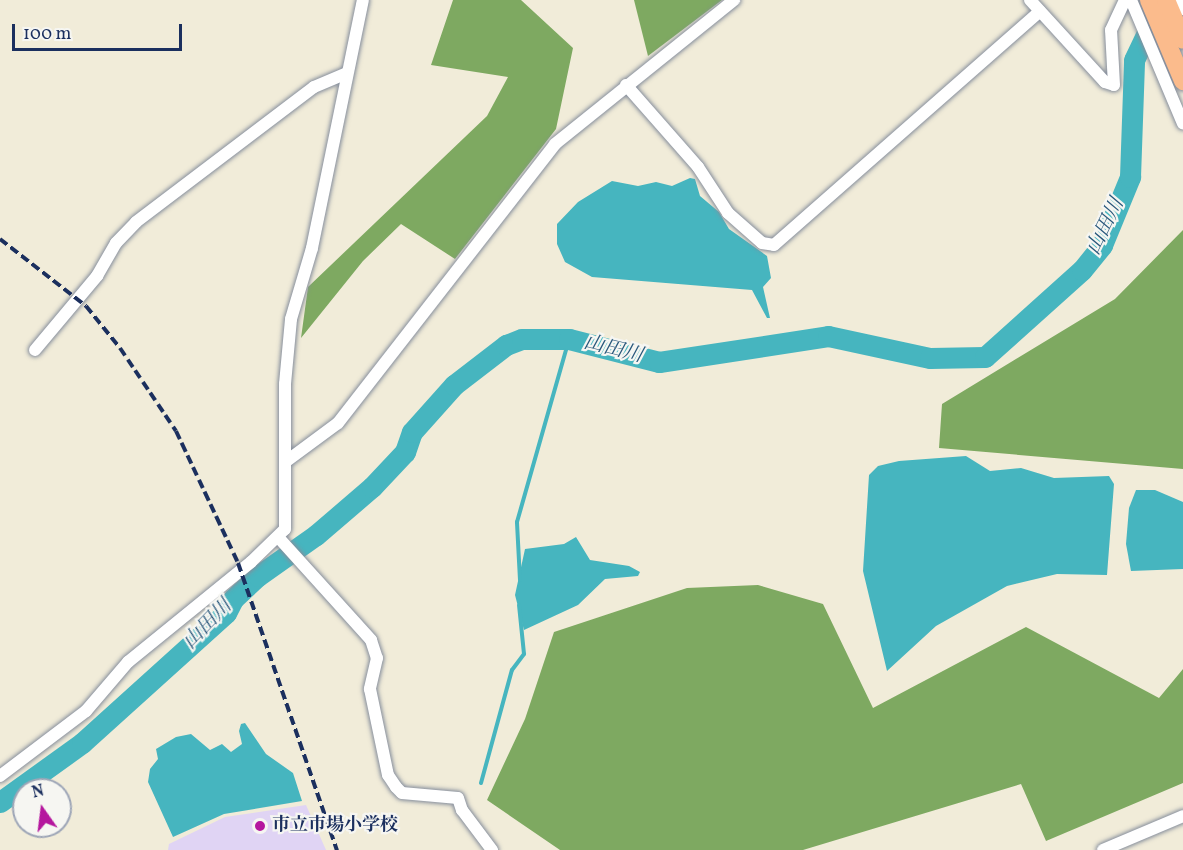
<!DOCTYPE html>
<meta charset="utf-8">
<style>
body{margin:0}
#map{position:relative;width:1183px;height:850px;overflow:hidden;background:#f1ecd9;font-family:Vollkorn,"Noto Serif JP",serif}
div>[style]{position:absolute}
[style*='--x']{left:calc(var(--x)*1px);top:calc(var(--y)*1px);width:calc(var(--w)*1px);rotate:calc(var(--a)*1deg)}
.built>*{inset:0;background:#e0d4f4}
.forest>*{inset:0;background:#7ea961}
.water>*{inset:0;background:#46b5bf}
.stream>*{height:4px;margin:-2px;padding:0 2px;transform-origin:2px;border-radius:2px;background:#46b5bf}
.river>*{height:21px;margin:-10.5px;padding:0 10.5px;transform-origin:10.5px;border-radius:10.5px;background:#46b5bf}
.roads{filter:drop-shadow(0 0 2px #868e9c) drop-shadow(0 0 2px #868e9c)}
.minor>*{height:12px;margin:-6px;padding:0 6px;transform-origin:6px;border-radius:6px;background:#fff}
.highway>*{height:18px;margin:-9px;padding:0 9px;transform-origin:9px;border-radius:9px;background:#fbbb8c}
.rail>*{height:4px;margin-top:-2px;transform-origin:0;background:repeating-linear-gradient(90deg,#1b2f5e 0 9px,transparent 0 13.5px)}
.dots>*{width:16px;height:16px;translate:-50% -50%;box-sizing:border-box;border:3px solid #f6f6f2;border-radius:50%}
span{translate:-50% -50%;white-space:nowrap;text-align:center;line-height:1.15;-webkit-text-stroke:4.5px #f6f6f2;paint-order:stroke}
.poi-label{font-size:18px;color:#1b2f5e;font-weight:700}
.left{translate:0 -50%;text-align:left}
.water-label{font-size:20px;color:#28577b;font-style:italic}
.north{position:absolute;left:12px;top:778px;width:60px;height:60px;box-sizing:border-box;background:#f6f6f2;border:2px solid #9ea6b7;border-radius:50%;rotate:346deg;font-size:16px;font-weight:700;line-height:24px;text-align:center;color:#1b2f5e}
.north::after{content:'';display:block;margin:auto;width:21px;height:27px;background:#b5179e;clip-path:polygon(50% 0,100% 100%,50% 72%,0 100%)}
.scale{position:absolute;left:12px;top:24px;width:170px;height:27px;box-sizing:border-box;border:3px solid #1b2f5e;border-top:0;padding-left:8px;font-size:18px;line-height:21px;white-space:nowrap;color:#1b2f5e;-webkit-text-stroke:4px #f6f6f2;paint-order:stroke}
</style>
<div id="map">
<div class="built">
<i style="clip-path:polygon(306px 805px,326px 850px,168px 850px,169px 844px,225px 817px)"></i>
</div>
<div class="forest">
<i style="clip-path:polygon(453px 0,521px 0,573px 48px,556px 129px,455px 259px,401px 224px,363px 261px,301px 338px,308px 287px,487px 116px,508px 77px,431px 65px)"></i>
<i style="clip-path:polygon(634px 0,722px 0,648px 56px)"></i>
<i style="clip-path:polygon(1183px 230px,1183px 469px,939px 448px,942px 404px,1115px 299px)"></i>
<i style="clip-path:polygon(758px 585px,823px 604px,873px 708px,1026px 627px,1159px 698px,1183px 669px,1183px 783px,1046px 841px,1021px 784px,803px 850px,560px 850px,487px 800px,525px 719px,554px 632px,687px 588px)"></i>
</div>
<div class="water">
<i style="clip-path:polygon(690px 178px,695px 179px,700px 196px,719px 212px,729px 229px,767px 256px,771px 278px,763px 287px,770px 318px,767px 318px,752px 290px,592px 277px,565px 262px,557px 244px,557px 224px,578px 202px,612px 181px,638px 186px,656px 182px,672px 186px)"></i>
<i style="clip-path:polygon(966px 456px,990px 471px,1021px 468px,1054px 478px,1109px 476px,1114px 484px,1107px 575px,1057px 574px,1007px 586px,936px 626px,887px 671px,863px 571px,869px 475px,878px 466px,899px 461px)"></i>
<i style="clip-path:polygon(1136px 490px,1155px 490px,1183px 502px,1183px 569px,1131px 571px,1126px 544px,1129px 508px)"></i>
<i style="clip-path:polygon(576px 537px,590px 560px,629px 566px,640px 572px,638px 576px,605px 579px,578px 605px,524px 630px,515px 595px,525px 549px,564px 544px)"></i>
<i style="clip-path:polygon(245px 723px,266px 754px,293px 773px,302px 801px,224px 814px,173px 837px,148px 782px,150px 769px,158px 759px,156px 749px,176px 737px,191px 734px,210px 750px,222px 744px,231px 752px,242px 744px,239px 731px,241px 724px)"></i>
</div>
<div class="stream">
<i style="--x:520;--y:580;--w:58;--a:-93"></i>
<i style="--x:517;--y:522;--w:190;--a:-74.1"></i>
<i style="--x:481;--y:783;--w:117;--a:-74.7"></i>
<i style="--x:512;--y:670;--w:20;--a:-53"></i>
<i style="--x:524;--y:654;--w:49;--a:-95.8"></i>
</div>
<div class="river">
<i style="--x:0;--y:802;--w:101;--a:-35.7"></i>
<i style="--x:82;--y:743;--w:194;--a:-42.1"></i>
<i style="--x:226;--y:613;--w:16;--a:-63"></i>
<i style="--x:233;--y:599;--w:34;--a:-43"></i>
<i style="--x:258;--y:576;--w:71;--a:-35.3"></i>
<i style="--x:316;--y:535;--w:74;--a:-40.6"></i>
<i style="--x:372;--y:487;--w:48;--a:-46.7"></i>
<i style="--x:405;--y:452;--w:21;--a:-71"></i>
<i style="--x:412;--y:432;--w:63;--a:-48.2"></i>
<i style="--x:454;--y:385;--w:66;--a:-37.6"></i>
<i style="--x:506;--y:345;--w:17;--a:-21"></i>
<i style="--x:522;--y:339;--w:47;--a:0"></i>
<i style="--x:569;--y:339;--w:93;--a:14.3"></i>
<i style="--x:659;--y:362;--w:171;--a:-8.7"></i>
<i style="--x:828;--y:336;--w:104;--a:12.2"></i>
<i style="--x:930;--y:358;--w:55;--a:-1"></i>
<i style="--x:985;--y:357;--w:130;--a:-41.9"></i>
<i style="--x:1082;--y:270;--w:32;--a:-51"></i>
<i style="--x:1102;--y:245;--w:74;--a:-67.6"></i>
<i style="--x:1130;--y:177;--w:117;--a:-88"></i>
<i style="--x:1134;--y:60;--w:47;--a:-64.5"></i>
</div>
<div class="roads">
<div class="minor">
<i style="--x:1030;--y:0;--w:111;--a:47.6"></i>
<i style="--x:1105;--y:82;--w:9;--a:18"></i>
<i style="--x:1114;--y:85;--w:55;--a:-93.1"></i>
<i style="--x:1111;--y:30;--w:33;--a:-65"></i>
<i style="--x:1131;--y:0;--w:134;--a:67.2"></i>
<i style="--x:1179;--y:0;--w:10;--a:66"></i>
<i style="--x:626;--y:85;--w:109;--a:48.7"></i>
<i style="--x:698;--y:167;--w:55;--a:56.9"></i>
<i style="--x:728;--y:213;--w:45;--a:41.4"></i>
<i style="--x:762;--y:243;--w:12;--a:9"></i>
<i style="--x:774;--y:245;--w:354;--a:-41.3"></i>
<i style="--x:35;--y:350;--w:97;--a:-50"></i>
<i style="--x:97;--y:276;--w:38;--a:-60"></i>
<i style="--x:116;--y:243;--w:29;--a:-46"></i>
<i style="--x:136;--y:222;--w:223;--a:-37.2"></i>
<i style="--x:314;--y:87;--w:34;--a:-23"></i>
<i style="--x:288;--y:460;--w:62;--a:-36.5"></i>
<i style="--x:338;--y:423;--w:353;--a:-52.1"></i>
<i style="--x:555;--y:144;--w:230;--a:-38.8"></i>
<i style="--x:278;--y:537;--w:139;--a:47.9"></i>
<i style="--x:371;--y:640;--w:19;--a:72"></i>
<i style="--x:377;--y:658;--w:32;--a:103"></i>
<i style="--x:370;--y:689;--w:88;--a:78.2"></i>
<i style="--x:388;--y:775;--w:14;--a:56"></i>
<i style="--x:396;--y:787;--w:8;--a:45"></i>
<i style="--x:402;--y:793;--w:56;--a:5.1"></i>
<i style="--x:458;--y:798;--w:13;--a:72"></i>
<i style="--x:462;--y:810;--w:50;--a:53.1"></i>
<i style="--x:0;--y:776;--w:108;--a:-37.1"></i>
<i style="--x:86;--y:711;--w:65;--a:-49.4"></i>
<i style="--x:128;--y:662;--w:159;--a:-39.1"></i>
<i style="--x:251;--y:562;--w:47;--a:-44.1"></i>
<i style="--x:285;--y:529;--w:145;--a:-90"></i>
<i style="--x:285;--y:384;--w:65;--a:-84.7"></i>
<i style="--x:291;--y:319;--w:74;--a:-73.5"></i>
<i style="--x:312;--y:248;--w:253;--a:-78.4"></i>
<i style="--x:1103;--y:850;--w:87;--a:-23"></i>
</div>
<div class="highway">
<i style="--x:1149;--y:0;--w:88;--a:67.2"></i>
<i style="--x:1166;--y:0;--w:43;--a:67"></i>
</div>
</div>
<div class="rail">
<i style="--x:0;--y:239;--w:109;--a:37.9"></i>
<i style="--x:86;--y:306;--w:54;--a:51"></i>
<i style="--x:120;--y:348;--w:100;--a:56"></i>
<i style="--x:176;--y:431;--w:146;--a:64.8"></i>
<i style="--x:238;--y:563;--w:304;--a:71"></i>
</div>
<div class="dots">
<i style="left:260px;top:826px;background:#b5179e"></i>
</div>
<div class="poi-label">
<span class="left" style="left:272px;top:826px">市立市場小学校</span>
</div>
<div class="water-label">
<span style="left:1106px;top:227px;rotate:-64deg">山田川</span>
<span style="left:613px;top:350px;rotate:14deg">山田川</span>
<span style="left:208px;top:625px;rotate:-46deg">山田川</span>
</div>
<div class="north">N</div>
<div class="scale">100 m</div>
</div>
